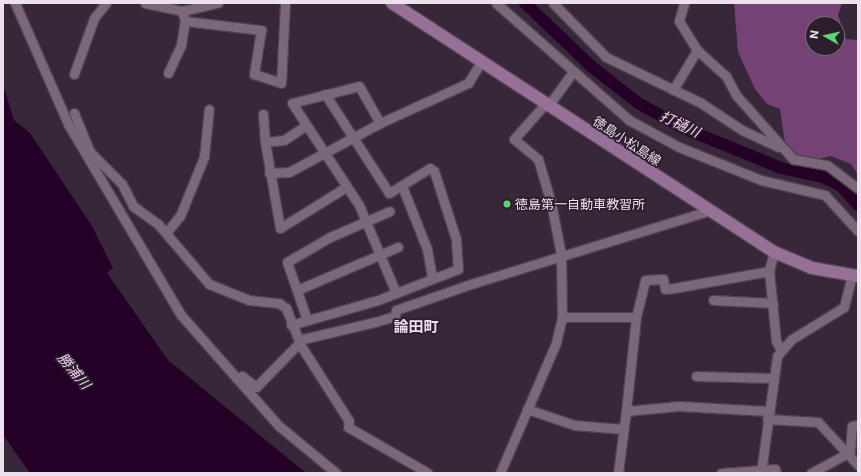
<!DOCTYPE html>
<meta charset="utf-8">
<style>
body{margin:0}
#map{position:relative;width:861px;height:476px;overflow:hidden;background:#382738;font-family:Inter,"Noto Sans JP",sans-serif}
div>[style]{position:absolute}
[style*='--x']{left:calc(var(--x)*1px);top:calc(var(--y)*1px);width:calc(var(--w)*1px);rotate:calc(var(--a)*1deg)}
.green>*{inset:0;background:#744274}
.water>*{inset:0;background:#250027}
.river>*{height:12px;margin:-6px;padding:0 6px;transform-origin:6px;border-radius:6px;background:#250027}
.roads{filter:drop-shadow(1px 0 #504250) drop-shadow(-1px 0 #504250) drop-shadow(0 1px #504250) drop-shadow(0 -1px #504250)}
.minor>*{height:9px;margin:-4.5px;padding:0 4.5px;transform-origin:4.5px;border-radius:4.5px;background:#7a677a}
.major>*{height:12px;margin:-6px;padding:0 6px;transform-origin:6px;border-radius:6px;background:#967096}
.dots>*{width:11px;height:11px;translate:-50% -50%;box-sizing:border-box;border:2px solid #2d1e2d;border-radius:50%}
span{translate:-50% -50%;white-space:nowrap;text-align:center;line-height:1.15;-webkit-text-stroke:3.5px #2d1e2d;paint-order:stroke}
.street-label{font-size:13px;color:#ece1ec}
.poi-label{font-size:13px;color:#ece1ec}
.left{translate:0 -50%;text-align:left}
.water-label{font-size:14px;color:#f7d6f6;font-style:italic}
.quarter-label{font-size:15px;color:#f1dcf1;font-weight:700}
.frame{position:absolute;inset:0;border:4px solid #ece1ec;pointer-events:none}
.north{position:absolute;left:805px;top:16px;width:40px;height:40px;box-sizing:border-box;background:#2d1e2d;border:1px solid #796c79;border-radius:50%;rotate:278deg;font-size:11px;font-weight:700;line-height:16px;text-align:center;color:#ece1ec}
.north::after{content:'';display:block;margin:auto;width:14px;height:18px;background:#5bd56e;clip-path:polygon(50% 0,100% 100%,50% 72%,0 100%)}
</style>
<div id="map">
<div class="green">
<i style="clip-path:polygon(evenodd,734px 3px,842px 3px,838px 15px,846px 39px,858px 40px,858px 175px,851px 164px,831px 156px,809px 161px,786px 150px,780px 109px,767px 104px,755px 89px,738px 52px,734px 3px,813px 24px,837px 24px,837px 48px,813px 48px,813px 24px)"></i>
</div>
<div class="water">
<i style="clip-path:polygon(3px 85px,14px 120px,30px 133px,92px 226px,113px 268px,107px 273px,168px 360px,306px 473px,30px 473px,3px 435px)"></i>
</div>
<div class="river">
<i style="--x:525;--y:3;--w:91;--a:43.7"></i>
<i style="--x:591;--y:66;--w:60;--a:38.2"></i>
<i style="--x:638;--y:103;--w:51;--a:29.1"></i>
<i style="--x:683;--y:128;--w:106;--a:22.2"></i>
<i style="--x:781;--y:168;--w:43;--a:12.1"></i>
<i style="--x:823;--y:177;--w:19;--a:25"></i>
<i style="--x:840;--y:185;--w:27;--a:48"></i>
</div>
<div class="roads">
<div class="minor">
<i style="--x:15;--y:3;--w:132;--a:66.3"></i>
<i style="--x:68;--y:124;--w:222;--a:59.4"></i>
<i style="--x:181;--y:315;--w:148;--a:48.6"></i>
<i style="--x:279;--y:426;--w:74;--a:39.5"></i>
<i style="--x:145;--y:3;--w:38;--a:12"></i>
<i style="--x:182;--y:11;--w:10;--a:73"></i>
<i style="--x:496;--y:3;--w:177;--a:41.3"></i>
<i style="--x:629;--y:120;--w:57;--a:28.4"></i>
<i style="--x:679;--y:147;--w:88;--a:21.9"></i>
<i style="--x:761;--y:180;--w:66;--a:13.2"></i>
<i style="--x:825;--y:195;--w:49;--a:47.5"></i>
<i style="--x:553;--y:3;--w:76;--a:45.5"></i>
<i style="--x:606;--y:57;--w:106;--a:25.8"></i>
<i style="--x:701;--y:103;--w:49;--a:33.4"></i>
<i style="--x:742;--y:130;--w:40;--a:25"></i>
<i style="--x:182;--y:11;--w:37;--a:-13"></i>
<i style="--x:697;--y:50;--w:39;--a:42"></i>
<i style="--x:726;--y:76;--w:21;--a:62"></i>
<i style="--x:736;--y:95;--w:86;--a:48.3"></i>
<i style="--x:793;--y:159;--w:35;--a:10"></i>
<i style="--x:827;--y:165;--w:39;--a:37"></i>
<i style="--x:168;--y:73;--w:31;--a:-65"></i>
<i style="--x:181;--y:45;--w:24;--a:-81"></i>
<i style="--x:185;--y:21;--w:77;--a:6.8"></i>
<i style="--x:261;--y:30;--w:45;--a:99"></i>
<i style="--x:254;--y:74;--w:28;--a:18"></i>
<i style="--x:281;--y:83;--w:80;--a:-87.1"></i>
<i style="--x:74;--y:74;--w:59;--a:-70.3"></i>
<i style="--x:94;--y:18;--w:19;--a:-51"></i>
<i style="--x:673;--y:90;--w:47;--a:-59"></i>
<i style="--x:697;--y:50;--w:34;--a:-122"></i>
<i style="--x:679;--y:21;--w:19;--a:-74"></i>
<i style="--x:545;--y:104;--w:47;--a:131.5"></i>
<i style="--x:514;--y:139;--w:31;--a:40"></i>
<i style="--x:538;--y:159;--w:46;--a:73.5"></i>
<i style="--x:551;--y:203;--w:52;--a:78.9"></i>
<i style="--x:561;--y:254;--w:63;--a:89.1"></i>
<i style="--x:562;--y:317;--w:74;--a:0"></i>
<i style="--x:636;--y:317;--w:38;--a:-76"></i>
<i style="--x:645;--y:280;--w:18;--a:-3"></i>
<i style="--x:663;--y:279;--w:10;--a:79"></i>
<i style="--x:665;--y:289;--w:9;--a:-6"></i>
<i style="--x:674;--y:288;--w:97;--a:-10.1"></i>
<i style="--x:548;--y:106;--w:42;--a:-53.7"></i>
<i style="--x:74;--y:113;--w:42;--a:67.7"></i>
<i style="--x:90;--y:152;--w:45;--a:45"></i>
<i style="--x:122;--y:184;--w:25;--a:63"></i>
<i style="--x:133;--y:206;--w:31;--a:36"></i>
<i style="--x:158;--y:224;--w:79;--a:49.6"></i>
<i style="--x:209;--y:284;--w:43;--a:21.8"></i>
<i style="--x:249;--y:300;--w:30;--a:6"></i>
<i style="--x:279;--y:303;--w:9;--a:36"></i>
<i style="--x:286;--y:308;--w:41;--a:68.5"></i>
<i style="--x:301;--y:346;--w:89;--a:57.4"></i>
<i style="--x:349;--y:421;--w:6;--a:99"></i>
<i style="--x:348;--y:427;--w:92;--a:29.9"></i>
<i style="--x:263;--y:114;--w:28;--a:86"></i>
<i style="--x:265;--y:142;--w:19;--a:-6"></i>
<i style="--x:284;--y:140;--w:27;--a:-34"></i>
<i style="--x:265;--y:142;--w:87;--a:80.1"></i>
<i style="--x:280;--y:228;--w:78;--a:-31.8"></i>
<i style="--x:269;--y:173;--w:20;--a:-3"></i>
<i style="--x:289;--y:172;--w:103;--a:-28.3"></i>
<i style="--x:402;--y:186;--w:68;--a:68.4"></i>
<i style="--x:427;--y:249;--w:28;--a:80"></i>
<i style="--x:166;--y:233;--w:22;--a:-51"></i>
<i style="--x:180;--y:216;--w:64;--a:-67.9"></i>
<i style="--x:204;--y:157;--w:48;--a:-84.1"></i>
<i style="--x:774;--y:252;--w:20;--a:105"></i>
<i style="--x:769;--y:271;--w:70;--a:84.3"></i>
<i style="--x:776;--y:341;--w:10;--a:61"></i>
<i style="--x:297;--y:290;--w:110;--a:-23.1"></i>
<i style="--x:396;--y:293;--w:95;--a:-112.8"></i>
<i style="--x:359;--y:205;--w:122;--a:-123.3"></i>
<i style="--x:292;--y:103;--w:69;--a:-14.2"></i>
<i style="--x:359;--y:86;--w:43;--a:60.4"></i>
<i style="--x:380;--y:123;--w:97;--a:-24.4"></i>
<i style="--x:468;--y:83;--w:25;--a:-58"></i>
<i style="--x:713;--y:300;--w:60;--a:2.9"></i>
<i style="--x:307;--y:320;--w:61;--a:-109"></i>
<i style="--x:287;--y:262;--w:50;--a:-30.2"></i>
<i style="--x:330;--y:237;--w:65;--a:-23.4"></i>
<i style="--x:291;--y:325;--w:91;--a:-16"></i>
<i style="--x:378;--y:300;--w:86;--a:-21.2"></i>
<i style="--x:458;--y:269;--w:30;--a:-94"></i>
<i style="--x:456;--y:239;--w:71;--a:-107.9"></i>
<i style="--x:434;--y:171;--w:5;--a:-143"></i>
<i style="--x:430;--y:168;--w:48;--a:148.6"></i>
<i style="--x:389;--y:193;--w:118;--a:-122.9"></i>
<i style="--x:696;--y:376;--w:76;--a:1.5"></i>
<i style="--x:236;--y:378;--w:6;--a:-18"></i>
<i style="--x:242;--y:376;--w:18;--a:38"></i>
<i style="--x:256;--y:387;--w:67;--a:-45.6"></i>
<i style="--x:303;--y:339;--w:74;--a:-13.3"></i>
<i style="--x:375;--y:322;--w:21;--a:-17"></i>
<i style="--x:395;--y:316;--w:6;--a:-81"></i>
<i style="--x:396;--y:310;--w:83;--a:-19.1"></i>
<i style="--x:474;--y:283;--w:245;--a:-17.1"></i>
<i style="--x:527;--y:409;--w:50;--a:18.8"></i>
<i style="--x:574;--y:425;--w:49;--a:4.7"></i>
<i style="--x:626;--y:411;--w:95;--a:-83.9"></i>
<i style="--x:767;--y:419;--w:51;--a:3.4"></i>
<i style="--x:818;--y:422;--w:59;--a:47.1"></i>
<i style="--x:761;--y:472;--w:117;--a:-82.1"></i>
<i style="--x:777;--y:356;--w:23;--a:-49"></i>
<i style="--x:792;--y:339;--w:61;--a:-31.6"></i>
<i style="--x:844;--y:307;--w:32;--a:-76"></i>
<i style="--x:500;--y:473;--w:142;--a:-66.7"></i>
<i style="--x:556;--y:343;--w:27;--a:-77"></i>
<i style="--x:618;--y:473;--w:63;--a:-82.6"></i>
<i style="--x:626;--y:411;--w:53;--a:-5.4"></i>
<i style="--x:679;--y:406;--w:89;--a:3.2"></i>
<i style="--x:721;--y:473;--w:54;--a:-4.2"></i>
<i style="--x:775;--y:469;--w:4;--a:76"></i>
<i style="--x:811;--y:473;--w:44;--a:-28.3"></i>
<i style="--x:850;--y:452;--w:26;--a:-86"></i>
<i style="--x:852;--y:426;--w:6;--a:-9"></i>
</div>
<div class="major">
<i style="--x:392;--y:3;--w:456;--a:33.1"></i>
<i style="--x:774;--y:252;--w:41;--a:22.8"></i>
<i style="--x:812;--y:268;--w:47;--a:9.9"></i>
</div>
</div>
<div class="dots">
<i style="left:507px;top:204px;background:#5bd56e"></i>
</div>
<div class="street-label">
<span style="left:627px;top:141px;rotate:33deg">徳島小松島線</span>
</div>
<div class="poi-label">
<span class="left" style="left:515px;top:204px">徳島第一自動車教習所</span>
</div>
<div class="water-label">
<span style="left:680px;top:124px;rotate:25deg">打樋川</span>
<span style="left:74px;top:371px;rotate:50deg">勝浦川</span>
</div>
<div class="quarter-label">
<span style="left:416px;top:327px">論田町</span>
</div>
<div class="frame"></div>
<div class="north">N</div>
</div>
